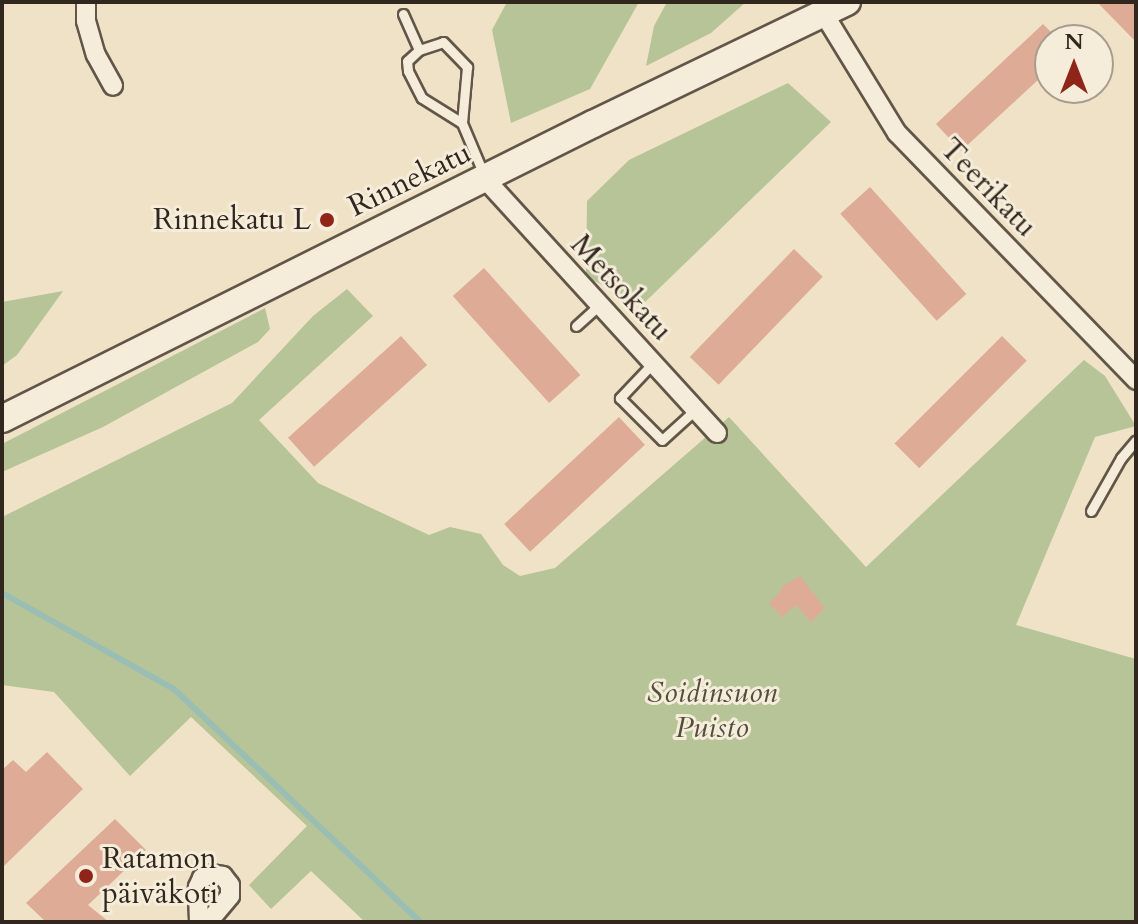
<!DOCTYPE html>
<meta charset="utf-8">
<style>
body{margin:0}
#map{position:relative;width:1138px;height:924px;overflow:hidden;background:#f0e2c6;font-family:Cardo,serif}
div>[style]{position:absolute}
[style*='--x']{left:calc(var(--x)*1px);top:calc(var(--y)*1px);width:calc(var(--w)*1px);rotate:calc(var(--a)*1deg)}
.green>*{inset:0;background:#b6c498}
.stream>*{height:6px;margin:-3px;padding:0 3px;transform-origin:3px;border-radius:3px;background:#9abeb3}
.building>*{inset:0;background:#deac96;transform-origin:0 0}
.roads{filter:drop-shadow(2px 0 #615648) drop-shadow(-2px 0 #615648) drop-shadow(0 2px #615648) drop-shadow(0 -2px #615648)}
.lane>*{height:9px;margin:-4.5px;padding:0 4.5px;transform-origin:4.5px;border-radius:4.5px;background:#f5ecda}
.street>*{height:18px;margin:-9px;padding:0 9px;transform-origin:9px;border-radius:9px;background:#f5ecda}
.secondary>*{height:26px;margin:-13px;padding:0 13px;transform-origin:13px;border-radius:13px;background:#f5ecda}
.dots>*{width:22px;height:22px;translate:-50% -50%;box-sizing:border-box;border:4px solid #f5ecda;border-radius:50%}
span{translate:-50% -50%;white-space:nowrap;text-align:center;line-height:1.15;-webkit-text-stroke:6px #f5ecda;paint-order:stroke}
.street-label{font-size:30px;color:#31271e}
.poi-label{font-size:30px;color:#31271e}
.right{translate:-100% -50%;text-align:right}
.left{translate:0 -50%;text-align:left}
.park-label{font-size:30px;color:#524e3c;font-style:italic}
.frame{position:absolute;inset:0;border:4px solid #31271e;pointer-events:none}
.north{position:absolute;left:1034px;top:24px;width:80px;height:80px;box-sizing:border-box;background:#f5ecda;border:2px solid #a79d8f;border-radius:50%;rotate:0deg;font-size:22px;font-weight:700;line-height:32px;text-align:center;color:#31271e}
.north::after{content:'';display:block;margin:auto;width:28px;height:36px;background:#8f2418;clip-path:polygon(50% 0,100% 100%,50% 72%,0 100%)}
</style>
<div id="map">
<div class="green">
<i style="clip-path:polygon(507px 2px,639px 2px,590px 89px,511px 123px,492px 30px)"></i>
<i style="clip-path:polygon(667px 2px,746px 2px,711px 33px,646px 66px,654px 26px)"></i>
<i style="clip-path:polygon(788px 83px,831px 122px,643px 304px,586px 277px,587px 201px,629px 160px)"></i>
<i style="clip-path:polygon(347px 289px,373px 316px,259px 420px,318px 483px,429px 535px,450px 527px,481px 534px,503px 565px,520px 576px,555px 568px,729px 417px,866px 567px,1084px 360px,1105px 376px,1136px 426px,1095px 437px,1016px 625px,1136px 659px,1136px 922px,365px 922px,311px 871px,271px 909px,249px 885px,307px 826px,191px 717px,130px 776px,54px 692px,2px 685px,2px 517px,232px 403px,313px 316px)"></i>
<i style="clip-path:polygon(63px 291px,17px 355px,2px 366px,2px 302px)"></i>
<i style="clip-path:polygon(265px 308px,270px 329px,258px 342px,103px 427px,2px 472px,2px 444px)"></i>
</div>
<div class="stream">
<i style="--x:2;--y:593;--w:197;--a:29.2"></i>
<i style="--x:174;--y:689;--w:339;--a:43.4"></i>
</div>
<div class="building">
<i style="clip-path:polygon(1097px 2px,1136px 2px,1136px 42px)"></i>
<i style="clip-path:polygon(1043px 24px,1050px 31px,1050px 69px,961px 151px,936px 124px)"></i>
<i style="left:870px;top:187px;width:144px;height:40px;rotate:48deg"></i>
<i style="left:794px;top:249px;width:40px;height:150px;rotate:44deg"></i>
<i style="left:484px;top:268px;width:144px;height:42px;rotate:48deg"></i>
<i style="left:401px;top:336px;width:39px;height:152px;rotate:48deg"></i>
<i style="left:1002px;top:336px;width:35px;height:152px;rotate:45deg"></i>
<i style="left:619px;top:417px;width:38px;height:157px;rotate:47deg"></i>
<i style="clip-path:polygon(800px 576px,825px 608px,811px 622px,796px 605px,782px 617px,769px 603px,781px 591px,780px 588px)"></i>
<i style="clip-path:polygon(47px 752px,83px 789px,2px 868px,2px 770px,13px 760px,26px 772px)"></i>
<i style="clip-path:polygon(115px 819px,146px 850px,88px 905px,109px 922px,46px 922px,26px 903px)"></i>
</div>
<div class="roads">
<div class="lane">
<i style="--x:403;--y:14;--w:39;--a:66"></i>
<i style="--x:419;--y:50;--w:16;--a:137"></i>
<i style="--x:407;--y:61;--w:10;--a:84"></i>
<i style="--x:408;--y:71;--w:30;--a:63"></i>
<i style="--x:422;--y:98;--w:47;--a:32"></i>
<i style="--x:462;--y:123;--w:56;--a:67.1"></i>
<i style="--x:419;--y:50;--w:25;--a:-18"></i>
<i style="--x:443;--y:42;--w:35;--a:46"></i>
<i style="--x:467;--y:67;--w:56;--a:95.1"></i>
<i style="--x:576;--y:326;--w:30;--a:-42"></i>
<i style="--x:652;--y:364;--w:47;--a:133.3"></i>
<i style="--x:620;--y:398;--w:59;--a:45"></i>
<i style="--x:662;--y:440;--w:45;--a:-42.3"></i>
<i style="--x:1091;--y:511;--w:61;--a:-60.5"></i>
<i style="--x:1121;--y:458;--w:23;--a:-50"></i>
</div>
<div class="street">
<i style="--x:86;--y:2;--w:19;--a:90"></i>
<i style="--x:86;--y:21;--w:35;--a:74"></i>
<i style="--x:96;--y:55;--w:35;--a:61"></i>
<i style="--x:824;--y:14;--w:140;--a:58.5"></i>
<i style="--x:897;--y:133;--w:344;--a:45.9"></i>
<i style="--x:485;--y:179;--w:344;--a:47.6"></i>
<i style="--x:199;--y:922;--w:35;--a:-92"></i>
<i style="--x:198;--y:887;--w:10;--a:-66"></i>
<i style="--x:202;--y:878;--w:10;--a:-24"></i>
<i style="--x:211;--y:874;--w:12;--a:9"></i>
<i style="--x:223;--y:876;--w:11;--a:52"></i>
<i style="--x:230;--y:885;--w:11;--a:90"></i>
<i style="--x:230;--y:896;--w:34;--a:130"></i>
</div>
<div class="secondary">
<i style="--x:2;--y:419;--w:661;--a:-26.53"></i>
<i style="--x:593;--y:124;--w:282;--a:-25.7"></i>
</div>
</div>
<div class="dots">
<i style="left:327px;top:220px;background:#8f2418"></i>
<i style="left:86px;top:876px;background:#8f2418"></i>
</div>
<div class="street-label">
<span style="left:410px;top:180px;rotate:-26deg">Rinnekatu</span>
<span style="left:988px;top:188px;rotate:46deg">Teerikatu</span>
<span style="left:621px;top:288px;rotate:47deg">Metsokatu</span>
</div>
<div class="poi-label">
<span class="right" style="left:311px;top:220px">Rinnekatu L</span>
<span class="left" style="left:102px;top:876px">Ratamon<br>päiväkoti</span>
</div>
<div class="park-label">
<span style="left:712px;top:710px">Soidinsuon<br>Puisto</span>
</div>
<div class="frame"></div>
<div class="north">N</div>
</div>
